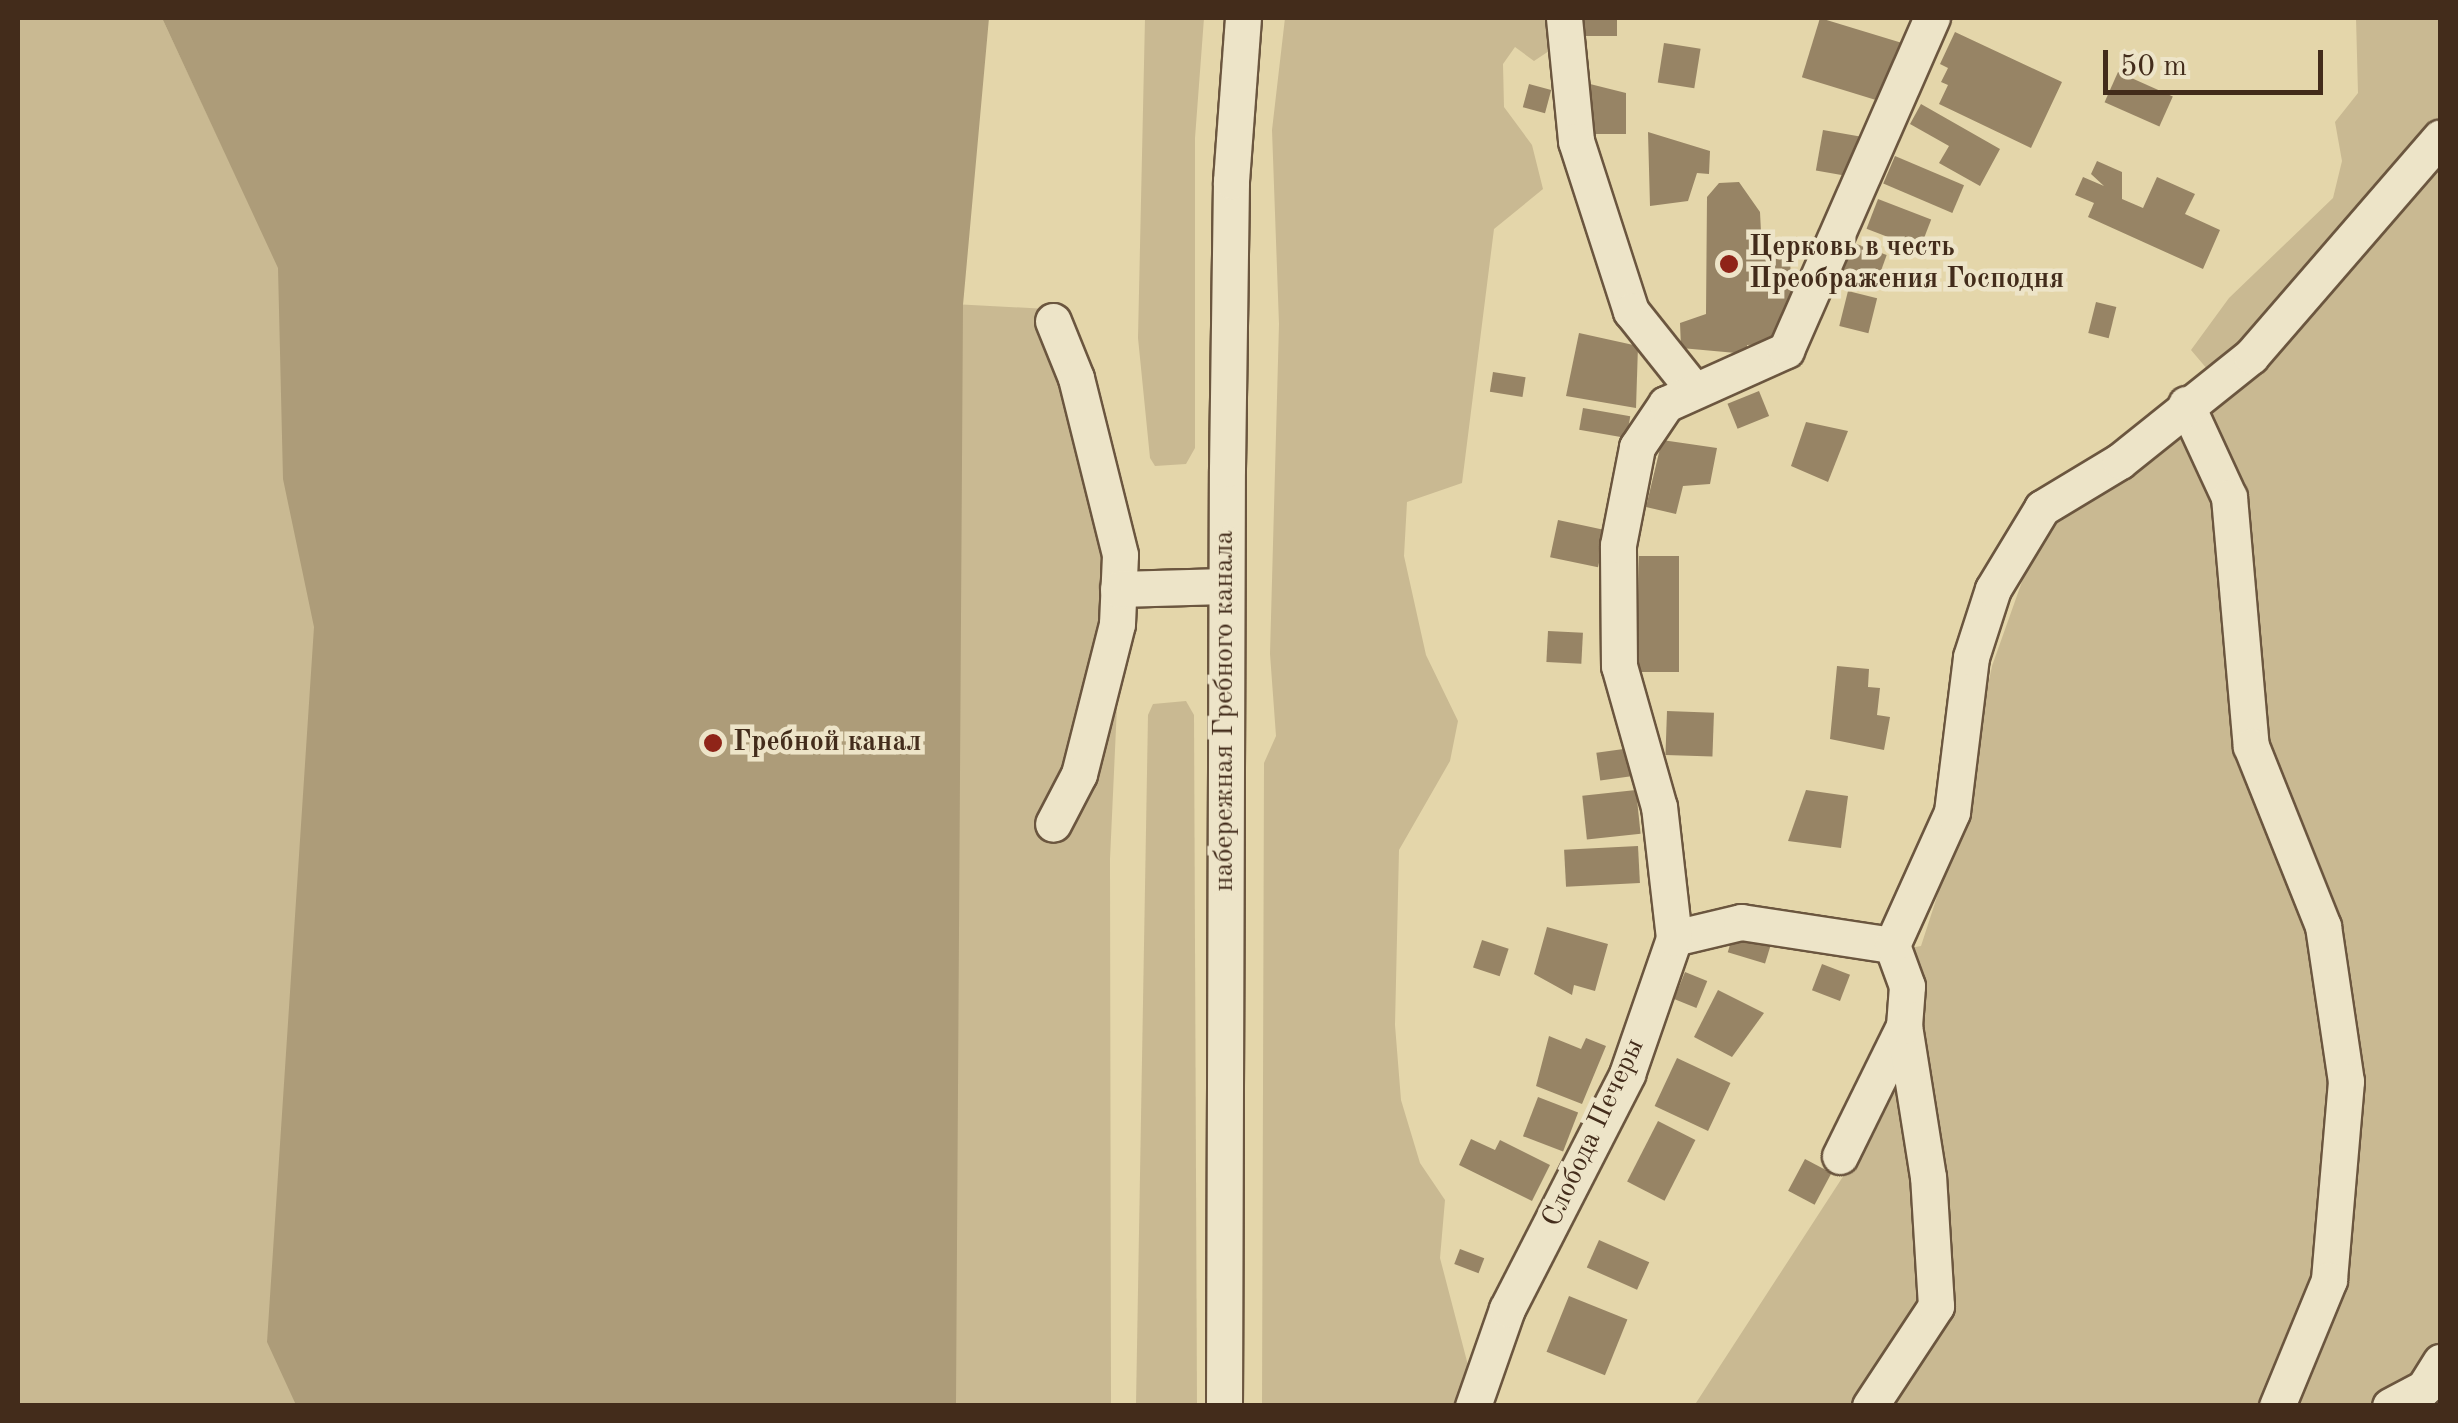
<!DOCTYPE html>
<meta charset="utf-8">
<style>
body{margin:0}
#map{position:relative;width:2458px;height:1423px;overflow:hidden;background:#e4d6aa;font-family:"Old Standard TT",serif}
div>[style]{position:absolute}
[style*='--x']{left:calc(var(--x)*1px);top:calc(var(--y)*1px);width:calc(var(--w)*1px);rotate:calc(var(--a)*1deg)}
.green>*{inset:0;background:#c9b992}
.water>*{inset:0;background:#ad9c79}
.building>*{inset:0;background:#978465;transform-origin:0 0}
.roads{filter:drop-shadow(2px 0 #6b563f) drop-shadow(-2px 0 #6b563f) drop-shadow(0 2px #6b563f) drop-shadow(0 -2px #6b563f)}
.minor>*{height:35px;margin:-17.5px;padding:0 17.5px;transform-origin:17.5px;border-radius:17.5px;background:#ede4c8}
.dots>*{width:28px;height:28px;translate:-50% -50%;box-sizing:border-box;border:5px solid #ede4c8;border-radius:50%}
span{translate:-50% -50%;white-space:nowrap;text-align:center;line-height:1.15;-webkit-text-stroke:9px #ede4c8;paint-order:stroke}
.poi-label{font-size:28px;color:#432c1b;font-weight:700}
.left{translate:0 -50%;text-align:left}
.street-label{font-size:28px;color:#432c1b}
.frame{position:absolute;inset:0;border:20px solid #432c1b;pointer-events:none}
.scale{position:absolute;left:2103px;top:50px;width:220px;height:45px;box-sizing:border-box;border:5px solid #432c1b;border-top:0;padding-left:12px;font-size:30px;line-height:35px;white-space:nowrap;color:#432c1b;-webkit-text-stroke:8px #ede4c8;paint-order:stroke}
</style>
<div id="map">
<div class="green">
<i style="clip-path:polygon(18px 18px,162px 18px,279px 268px,1067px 310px,1125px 532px,1110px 859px,1111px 1405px,18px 1405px)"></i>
<i style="clip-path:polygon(1145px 18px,1204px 18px,1195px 138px,1195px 448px,1186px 464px,1155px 466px,1150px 458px,1138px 338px)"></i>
<i style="clip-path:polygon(1285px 18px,1552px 18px,1552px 49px,1534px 61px,1515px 47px,1503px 64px,1504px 107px,1532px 145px,1543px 189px,1494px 229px,1462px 483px,1407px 502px,1404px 556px,1426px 655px,1458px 721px,1450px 761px,1399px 850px,1395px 1025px,1401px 1100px,1420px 1163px,1445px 1200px,1440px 1258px,1469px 1369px,1463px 1405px,1262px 1406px,1264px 763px,1276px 736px,1270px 654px,1279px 324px,1272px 130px)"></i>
<i style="clip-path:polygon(2356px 18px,2440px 18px,2440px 1405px,1694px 1406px,1857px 1155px,1910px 948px,1921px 946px,1957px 835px,1992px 666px,2036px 542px,2062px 513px,2156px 459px,2175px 432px,2230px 396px,2191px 350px,2229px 298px,2333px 198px,2342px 161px,2335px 122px,2358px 93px)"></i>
<i style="clip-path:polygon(1186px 701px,1194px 715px,1197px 1405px,1136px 1405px,1148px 715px,1153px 704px)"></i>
</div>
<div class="water">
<i style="clip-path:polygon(162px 18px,989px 18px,963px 305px,956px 1405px,296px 1405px,267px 1342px,314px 627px,283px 479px,278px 268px)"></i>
</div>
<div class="building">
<i style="left:1578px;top:18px;width:39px;height:18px"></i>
<i style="left:1820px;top:18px;width:91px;height:62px;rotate:17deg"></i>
<i style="clip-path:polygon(1955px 32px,2062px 82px,2031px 148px,1939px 104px,1948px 85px,1941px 82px,1948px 68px,1940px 64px)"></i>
<i style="left:1664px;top:43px;width:37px;height:40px;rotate:9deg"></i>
<i style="left:2118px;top:72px;width:60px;height:33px;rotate:24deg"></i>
<i style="clip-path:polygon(1586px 83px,1626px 93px,1626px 134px,1586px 134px)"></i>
<i style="left:1529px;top:84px;width:23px;height:24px;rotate:15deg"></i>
<i style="clip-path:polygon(1921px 104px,2000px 149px,1980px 186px,1939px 163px,1949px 146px,1910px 124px)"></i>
<i style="left:1823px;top:130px;width:39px;height:41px;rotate:10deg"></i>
<i style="clip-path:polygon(1648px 132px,1710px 151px,1709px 174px,1697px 173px,1688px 201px,1650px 206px)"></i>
<i style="left:1895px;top:156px;width:75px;height:30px;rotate:23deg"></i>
<i style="clip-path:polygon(2097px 161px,2122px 172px,2122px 199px,2143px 208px,2157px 177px,2195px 194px,2185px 214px,2220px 230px,2203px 269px,2088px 217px,2094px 203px,2075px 195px,2083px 177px,2104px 186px,2091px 174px)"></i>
<i style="clip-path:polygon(1739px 182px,1760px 212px,1762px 252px,1790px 251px,1792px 329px,1783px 343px,1747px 345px,1747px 354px,1681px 348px,1680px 323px,1706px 314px,1707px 197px,1719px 183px)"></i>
<i style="left:1878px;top:199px;width:57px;height:32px;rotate:21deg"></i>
<i style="left:1851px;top:242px;width:38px;height:30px;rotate:20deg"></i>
<i style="left:1848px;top:291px;width:30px;height:36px;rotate:14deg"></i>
<i style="left:2096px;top:302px;width:21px;height:32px;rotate:14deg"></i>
<i style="clip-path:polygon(1579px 333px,1638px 346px,1636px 408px,1566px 396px)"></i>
<i style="left:1493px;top:372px;width:33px;height:20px;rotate:9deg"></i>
<i style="left:1759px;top:391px;width:27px;height:34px;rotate:68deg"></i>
<i style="left:1583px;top:408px;width:48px;height:22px;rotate:10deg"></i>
<i style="clip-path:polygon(1806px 422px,1848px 431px,1828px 482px,1791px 466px)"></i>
<i style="clip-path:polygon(1662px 440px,1717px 448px,1710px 484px,1683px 486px,1676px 514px,1646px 507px)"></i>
<i style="left:1558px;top:520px;width:49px;height:38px;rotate:12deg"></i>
<i style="left:1639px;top:556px;width:40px;height:116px"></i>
<i style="left:1548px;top:631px;width:35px;height:31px;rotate:3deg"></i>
<i style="clip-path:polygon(1837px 666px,1869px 669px,1868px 687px,1880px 688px,1877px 715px,1890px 717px,1884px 750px,1830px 739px)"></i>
<i style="left:1667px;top:711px;width:47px;height:44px;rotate:2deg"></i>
<i style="left:1631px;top:748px;width:28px;height:35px;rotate:82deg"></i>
<i style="left:1636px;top:790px;width:44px;height:54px;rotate:84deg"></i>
<i style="clip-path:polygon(1806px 790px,1848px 796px,1841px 848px,1788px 841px)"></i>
<i style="left:1638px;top:846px;width:37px;height:74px;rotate:87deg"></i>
<i style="clip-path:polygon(1547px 927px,1608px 944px,1595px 991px,1574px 985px,1572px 995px,1534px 974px)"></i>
<i style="left:1733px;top:935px;width:39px;height:18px;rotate:17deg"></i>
<i style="left:1482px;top:940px;width:28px;height:29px;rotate:18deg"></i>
<i style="left:1822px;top:964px;width:30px;height:28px;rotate:21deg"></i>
<i style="left:1685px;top:972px;width:24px;height:29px;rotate:22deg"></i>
<i style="clip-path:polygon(1718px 990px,1764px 1013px,1732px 1057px,1694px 1037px)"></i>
<i style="clip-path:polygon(1549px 1036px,1581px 1049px,1586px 1038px,1606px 1046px,1582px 1104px,1536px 1086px)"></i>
<i style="left:1677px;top:1058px;width:59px;height:53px;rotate:25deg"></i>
<i style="left:1538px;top:1097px;width:43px;height:42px;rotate:21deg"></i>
<i style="left:1658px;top:1121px;width:42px;height:68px;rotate:27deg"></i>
<i style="clip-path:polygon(1471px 1139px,1495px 1150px,1500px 1140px,1550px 1165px,1532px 1201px,1459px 1165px)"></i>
<i style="left:1805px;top:1159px;width:30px;height:36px;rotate:28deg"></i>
<i style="left:1599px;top:1240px;width:55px;height:30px;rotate:24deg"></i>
<i style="left:1460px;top:1249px;width:26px;height:16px;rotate:21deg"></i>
<i style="left:1569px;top:1296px;width:63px;height:60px;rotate:22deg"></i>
</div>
<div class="roads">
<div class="minor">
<i style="--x:1564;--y:18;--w:124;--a:84.4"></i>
<i style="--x:1576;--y:141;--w:179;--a:72.1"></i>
<i style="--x:1631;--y:311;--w:100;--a:51.5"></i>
<i style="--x:1053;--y:321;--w:61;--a:68"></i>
<i style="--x:1076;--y:378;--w:182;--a:76"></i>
<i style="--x:1120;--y:555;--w:69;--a:92.5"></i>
<i style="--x:1117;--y:624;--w:155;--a:104.2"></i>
<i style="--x:1079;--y:774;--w:56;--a:117.5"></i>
<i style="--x:2186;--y:404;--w:102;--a:65.2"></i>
<i style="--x:2229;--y:497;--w:250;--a:85"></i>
<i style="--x:2251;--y:746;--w:194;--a:68.2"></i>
<i style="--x:2323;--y:926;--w:157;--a:81.6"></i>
<i style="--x:2346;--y:1081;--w:200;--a:94.9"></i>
<i style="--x:2329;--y:1280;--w:136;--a:112.4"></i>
<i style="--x:1118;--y:589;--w:107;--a:-1.6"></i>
<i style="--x:1674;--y:938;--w:69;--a:-13.4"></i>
<i style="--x:1741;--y:922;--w:153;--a:8.7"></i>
<i style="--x:1840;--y:1156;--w:145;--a:-63.8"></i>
<i style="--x:1224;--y:1406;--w:937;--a:-89.82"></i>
<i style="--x:1227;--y:469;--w:288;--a:-89.2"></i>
<i style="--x:1231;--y:181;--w:163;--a:-85.8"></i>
<i style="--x:1473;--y:1406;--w:103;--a:-70.7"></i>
<i style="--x:1507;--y:1309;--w:264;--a:-62.9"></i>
<i style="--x:1627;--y:1074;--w:144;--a:-70.9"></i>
<i style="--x:1674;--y:938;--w:132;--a:-96.5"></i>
<i style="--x:1659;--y:807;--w:147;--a:-105.8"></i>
<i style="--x:1619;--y:666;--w:121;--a:-90.5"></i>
<i style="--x:1618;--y:545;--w:100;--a:-79"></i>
<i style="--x:1637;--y:447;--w:52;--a:-56"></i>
<i style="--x:1666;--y:404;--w:132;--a:-24.2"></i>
<i style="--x:1786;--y:350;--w:363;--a:-66.3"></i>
<i style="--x:1870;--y:1406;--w:120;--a:-56.6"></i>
<i style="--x:1936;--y:1306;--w:129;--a:-93.5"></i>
<i style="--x:1928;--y:1177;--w:153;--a:-99"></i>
<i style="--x:1904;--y:1026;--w:40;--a:-85.7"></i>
<i style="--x:1907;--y:986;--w:44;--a:-110.1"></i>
<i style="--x:1892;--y:945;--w:146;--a:-65.7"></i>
<i style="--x:1952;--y:812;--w:156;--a:-83"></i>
<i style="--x:1971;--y:657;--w:71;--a:-72.1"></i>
<i style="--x:1993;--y:589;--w:95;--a:-58.8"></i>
<i style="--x:2042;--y:508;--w:91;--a:-31.1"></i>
<i style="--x:2120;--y:461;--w:168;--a:-38.7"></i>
<i style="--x:2251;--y:356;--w:289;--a:-49.1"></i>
<i style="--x:2390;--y:1406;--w:38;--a:-28"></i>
<i style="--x:2424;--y:1388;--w:31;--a:-58"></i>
</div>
</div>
<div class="dots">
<i style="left:1729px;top:264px;background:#8f2418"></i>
<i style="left:713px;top:743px;background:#8f2418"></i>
</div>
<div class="poi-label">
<span class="left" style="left:1749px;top:264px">Церковь в честь<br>Преображения Господня</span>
<span class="left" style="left:733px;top:743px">Гребной канал</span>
</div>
<div class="street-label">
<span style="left:1225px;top:711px;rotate:-90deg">набережная Гребного канала</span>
<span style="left:1594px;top:1133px;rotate:-65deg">Слобода Печеры</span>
</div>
<div class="frame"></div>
<div class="scale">50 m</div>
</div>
